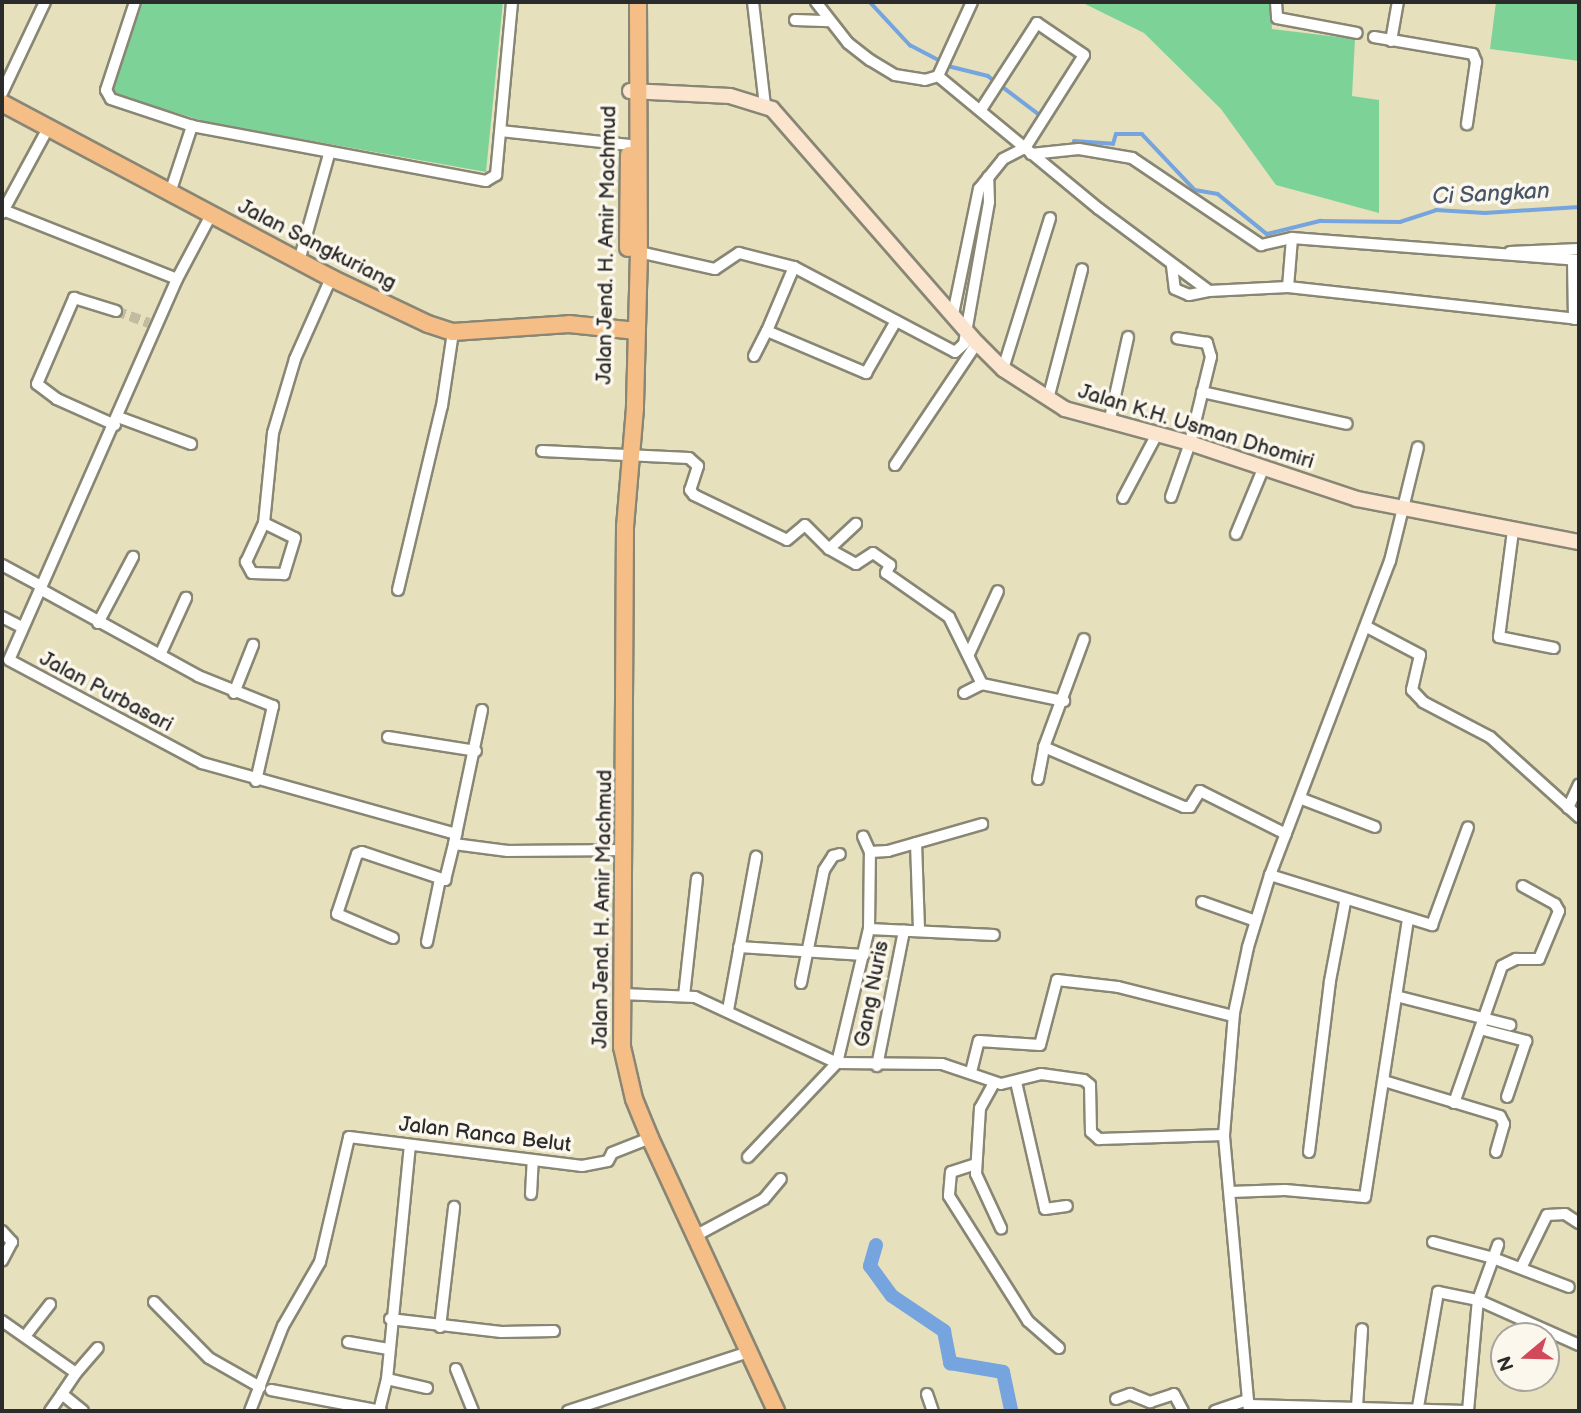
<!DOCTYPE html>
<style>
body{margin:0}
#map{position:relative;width:1581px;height:1413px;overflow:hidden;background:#e6e0bd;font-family:"Balsamiq Sans",sans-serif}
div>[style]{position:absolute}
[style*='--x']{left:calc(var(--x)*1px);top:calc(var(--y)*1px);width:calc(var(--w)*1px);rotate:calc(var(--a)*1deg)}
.green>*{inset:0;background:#7dd397}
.stream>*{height:3.5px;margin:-1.75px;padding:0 1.75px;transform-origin:1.75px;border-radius:1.75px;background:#75a4de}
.canal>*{height:14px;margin:-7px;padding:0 7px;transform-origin:7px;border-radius:7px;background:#75a4de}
.minor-tunnel>*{height:10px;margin-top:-5px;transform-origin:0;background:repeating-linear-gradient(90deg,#c1bca0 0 10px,transparent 0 15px)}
.roads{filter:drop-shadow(2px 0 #888674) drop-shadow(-2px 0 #888674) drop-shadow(0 2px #888674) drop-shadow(0 -2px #888674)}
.minor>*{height:10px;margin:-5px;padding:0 5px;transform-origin:5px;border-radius:5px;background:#fff}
.secondary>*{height:14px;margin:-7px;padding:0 7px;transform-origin:7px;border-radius:7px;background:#fbe5cf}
.primary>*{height:16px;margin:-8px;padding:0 8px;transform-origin:8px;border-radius:8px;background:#f6be87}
.trunk>*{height:16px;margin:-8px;padding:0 8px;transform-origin:8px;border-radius:8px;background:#f6be87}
span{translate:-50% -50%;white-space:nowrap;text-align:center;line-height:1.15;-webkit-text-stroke:7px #fbf7ec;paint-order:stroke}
.street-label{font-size:21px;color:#2b2b2b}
.water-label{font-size:23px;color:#45556a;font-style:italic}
.frame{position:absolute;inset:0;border:4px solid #2b2b2b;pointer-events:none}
.north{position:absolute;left:1490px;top:1322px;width:70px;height:70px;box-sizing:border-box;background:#fbf7ec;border:2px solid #a8a59f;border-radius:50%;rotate:251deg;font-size:19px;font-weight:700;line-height:28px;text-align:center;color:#2b2b2b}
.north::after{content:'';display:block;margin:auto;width:24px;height:32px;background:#d1495b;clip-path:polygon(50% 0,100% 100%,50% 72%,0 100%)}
</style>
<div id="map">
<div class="green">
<i style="clip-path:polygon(143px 2px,503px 2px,486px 172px,207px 122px,111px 93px)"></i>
<i style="clip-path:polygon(1081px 2px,1271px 2px,1272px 29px,1355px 39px,1352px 96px,1379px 100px,1379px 213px,1276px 185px,1221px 109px,1144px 33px)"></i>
<i style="clip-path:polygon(1496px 2px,1579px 2px,1579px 61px,1490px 49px)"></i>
</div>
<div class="stream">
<i style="--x:870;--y:2;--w:59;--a:47.1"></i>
<i style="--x:910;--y:45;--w:47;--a:27.6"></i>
<i style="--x:952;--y:67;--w:37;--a:14"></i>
<i style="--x:988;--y:76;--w:65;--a:36.9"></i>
<i style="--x:1074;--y:141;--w:39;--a:4"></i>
<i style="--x:1113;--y:144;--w:10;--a:-73"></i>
<i style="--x:1116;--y:134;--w:26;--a:0"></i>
<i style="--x:1142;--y:134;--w:77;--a:46.6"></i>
<i style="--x:1195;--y:190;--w:23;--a:10"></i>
<i style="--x:1218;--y:194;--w:63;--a:39.2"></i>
<i style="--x:1267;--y:234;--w:55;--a:-13.8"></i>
<i style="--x:1320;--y:221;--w:80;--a:0.7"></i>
<i style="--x:1400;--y:222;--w:38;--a:-18"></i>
<i style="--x:1436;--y:210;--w:49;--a:3.5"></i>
<i style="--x:1485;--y:213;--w:94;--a:-3.7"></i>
</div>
<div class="canal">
<i style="--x:876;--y:1245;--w:22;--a:106"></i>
<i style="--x:870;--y:1266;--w:37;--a:54"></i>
<i style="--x:892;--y:1296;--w:63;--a:33.9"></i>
<i style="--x:944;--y:1331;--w:33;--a:79"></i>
<i style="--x:950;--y:1363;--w:54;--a:9.6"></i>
<i style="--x:1003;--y:1372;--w:40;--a:78"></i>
</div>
<div class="minor-tunnel">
<i style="--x:116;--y:311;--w:35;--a:20"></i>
</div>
<div class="roads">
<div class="minor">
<i style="--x:135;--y:2;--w:93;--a:108.2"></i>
<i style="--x:106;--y:90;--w:10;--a:61"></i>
<i style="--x:111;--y:99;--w:85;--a:18.4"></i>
<i style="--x:192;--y:126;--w:299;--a:10.6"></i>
<i style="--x:486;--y:181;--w:12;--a:-31"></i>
<i style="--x:496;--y:175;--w:174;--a:-84.7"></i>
<i style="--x:753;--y:2;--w:104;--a:83.4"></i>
<i style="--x:816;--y:2;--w:52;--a:52"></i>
<i style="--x:848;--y:43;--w:28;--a:38"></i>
<i style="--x:870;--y:60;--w:29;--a:31"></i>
<i style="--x:895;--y:75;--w:30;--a:9"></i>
<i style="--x:925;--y:80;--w:14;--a:-17"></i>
<i style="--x:938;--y:76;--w:81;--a:-65.3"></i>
<i style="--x:1276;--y:2;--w:16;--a:86"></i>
<i style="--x:1277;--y:18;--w:81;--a:10.6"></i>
<i style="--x:795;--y:20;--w:35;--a:2"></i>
<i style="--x:1374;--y:37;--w:100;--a:9.7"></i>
<i style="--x:1473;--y:54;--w:9;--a:69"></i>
<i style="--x:1476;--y:62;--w:63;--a:98.3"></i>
<i style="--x:1391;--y:41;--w:40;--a:-80"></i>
<i style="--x:938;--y:76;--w:209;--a:39.6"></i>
<i style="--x:1099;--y:209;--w:137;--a:36.7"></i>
<i style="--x:1209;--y:291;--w:79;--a:-2.9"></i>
<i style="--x:1288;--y:287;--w:293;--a:6.3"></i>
<i style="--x:2;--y:93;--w:101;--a:-64.7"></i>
<i style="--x:501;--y:131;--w:129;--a:6.2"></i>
<i style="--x:1031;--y:154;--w:48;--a:-5.9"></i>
<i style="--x:1079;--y:149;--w:54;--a:9.6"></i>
<i style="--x:1132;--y:158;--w:156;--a:34"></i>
<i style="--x:1261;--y:245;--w:32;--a:-13"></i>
<i style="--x:1292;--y:238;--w:288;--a:4.4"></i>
<i style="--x:170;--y:193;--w:71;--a:-71.8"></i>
<i style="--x:3;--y:210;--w:187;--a:21.6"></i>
<i style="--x:2;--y:213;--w:94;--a:-61.5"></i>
<i style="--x:211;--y:215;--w:72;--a:118"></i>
<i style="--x:177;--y:279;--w:416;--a:113.8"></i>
<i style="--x:9;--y:660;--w:219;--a:28.1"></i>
<i style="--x:202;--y:763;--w:264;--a:15.6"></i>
<i style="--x:639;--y:252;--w:78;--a:12.6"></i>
<i style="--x:715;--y:269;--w:29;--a:-34"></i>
<i style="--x:739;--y:253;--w:57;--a:14.3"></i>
<i style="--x:794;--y:267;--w:182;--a:27.8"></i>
<i style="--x:955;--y:352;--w:12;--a:-42"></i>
<i style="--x:964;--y:344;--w:144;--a:-80"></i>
<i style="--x:989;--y:202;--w:25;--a:-92"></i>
<i style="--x:1510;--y:252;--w:69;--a:-2.5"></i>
<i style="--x:299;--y:261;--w:111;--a:-74.3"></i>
<i style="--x:1573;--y:261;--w:58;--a:89"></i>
<i style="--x:1172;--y:266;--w:23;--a:83"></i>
<i style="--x:1175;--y:289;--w:15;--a:23"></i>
<i style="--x:1189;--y:295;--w:20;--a:-11"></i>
<i style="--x:794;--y:267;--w:69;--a:112.9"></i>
<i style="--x:767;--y:331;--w:108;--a:23"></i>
<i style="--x:866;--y:373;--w:60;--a:-60"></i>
<i style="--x:1288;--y:287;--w:49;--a:-85.3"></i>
<i style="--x:953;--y:314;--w:128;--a:-78.3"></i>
<i style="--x:979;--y:189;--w:38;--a:-51"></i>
<i style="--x:1003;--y:159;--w:25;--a:-27"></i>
<i style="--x:1025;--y:148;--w:110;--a:-57.6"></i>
<i style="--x:1084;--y:55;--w:57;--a:-145.8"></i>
<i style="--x:1037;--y:23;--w:101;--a:122.9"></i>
<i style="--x:754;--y:356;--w:28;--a:-63"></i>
<i style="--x:1003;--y:369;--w:158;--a:-72.7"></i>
<i style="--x:1202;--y:392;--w:148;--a:12.4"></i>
<i style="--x:1048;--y:399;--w:134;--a:-75.3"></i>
<i style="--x:118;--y:417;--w:78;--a:20.3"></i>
<i style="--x:1109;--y:423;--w:88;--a:-77.5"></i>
<i style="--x:115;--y:425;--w:64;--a:-155.9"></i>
<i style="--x:57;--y:399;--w:25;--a:-143"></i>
<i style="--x:37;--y:384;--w:94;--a:-66.7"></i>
<i style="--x:74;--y:298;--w:44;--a:17.2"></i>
<i style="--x:542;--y:451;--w:147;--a:2.7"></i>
<i style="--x:689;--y:458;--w:12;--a:42"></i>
<i style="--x:698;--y:466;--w:25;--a:108"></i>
<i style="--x:690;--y:490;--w:6;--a:51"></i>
<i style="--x:694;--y:495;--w:103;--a:25.8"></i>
<i style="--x:787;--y:540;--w:23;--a:-40"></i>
<i style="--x:805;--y:525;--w:34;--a:45"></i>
<i style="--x:829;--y:549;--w:31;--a:29"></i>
<i style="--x:856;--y:564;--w:20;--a:-33"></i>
<i style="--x:873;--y:553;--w:21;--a:35"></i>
<i style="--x:890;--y:565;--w:9;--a:117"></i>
<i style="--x:886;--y:573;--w:77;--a:34.9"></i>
<i style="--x:949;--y:617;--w:75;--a:63.8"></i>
<i style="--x:895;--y:465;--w:147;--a:-56.1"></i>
<i style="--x:1171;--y:497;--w:57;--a:-70.6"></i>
<i style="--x:1190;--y:443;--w:89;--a:-76.3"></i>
<i style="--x:1211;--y:357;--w:15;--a:-106"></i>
<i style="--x:1207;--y:343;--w:30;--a:-171"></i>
<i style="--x:1123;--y:498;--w:72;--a:-62"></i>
<i style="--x:264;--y:523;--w:34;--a:26"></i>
<i style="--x:295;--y:538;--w:38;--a:107"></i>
<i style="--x:284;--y:574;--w:32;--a:-178"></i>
<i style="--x:252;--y:573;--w:13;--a:-119"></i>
<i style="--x:246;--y:562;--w:43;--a:-65.2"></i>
<i style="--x:264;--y:523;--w:90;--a:-84.3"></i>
<i style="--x:273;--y:433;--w:77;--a:-73.4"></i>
<i style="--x:295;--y:359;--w:89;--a:-66"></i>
<i style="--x:1513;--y:531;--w:107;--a:97.5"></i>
<i style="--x:1499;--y:637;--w:56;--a:11.3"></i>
<i style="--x:1236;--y:534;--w:70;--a:-67.4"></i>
<i style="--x:829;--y:549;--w:37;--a:-43"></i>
<i style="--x:2;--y:565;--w:44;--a:28.3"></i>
<i style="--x:40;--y:589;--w:180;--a:28.8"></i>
<i style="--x:198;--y:676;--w:81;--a:21.8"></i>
<i style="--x:273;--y:706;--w:77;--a:102.8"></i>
<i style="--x:398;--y:590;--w:189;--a:-76.6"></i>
<i style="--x:442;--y:406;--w:75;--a:-81.5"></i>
<i style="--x:2;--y:617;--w:22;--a:27"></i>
<i style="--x:98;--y:623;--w:75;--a:-62.1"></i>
<i style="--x:1367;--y:627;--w:60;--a:27.8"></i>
<i style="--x:1420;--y:655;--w:36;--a:103"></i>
<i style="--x:1412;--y:690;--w:16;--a:47"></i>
<i style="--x:1423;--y:702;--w:76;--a:27.6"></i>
<i style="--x:1490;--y:737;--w:120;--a:42"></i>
<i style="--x:969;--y:654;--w:69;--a:-65.3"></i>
<i style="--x:160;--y:655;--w:63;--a:-65.5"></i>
<i style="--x:234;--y:693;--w:52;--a:-68.4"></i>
<i style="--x:964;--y:693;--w:20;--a:-27"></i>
<i style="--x:982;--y:684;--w:84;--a:11.7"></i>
<i style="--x:482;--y:710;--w:137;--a:101.8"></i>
<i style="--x:454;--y:844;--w:54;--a:7.4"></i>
<i style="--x:508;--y:851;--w:116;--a:-0.5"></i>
<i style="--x:388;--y:737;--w:89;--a:9"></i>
<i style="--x:1044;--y:747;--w:152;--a:23.2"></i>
<i style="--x:1184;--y:807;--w:6;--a:0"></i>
<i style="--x:1190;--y:807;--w:19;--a:-58"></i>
<i style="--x:1200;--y:791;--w:96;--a:26.6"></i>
<i style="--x:1038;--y:779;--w:33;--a:-79"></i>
<i style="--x:1044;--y:747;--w:115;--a:-69.7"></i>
<i style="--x:1302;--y:799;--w:78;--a:21"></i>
<i style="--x:1568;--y:808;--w:26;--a:-65"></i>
<i style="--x:916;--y:843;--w:88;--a:88"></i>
<i style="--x:870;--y:852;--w:18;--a:-3"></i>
<i style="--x:888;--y:851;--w:98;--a:-16"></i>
<i style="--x:1270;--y:875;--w:170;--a:17.2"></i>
<i style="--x:1432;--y:925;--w:104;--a:-69.8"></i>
<i style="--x:1202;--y:902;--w:57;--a:19.4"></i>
<i style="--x:869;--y:929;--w:125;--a:2.7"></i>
<i style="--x:393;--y:938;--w:61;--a:-156.8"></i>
<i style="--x:337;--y:914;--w:63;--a:-71.6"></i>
<i style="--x:357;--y:854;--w:5;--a:-22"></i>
<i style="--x:362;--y:852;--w:88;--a:18.6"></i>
<i style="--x:445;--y:880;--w:37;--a:-76"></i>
<i style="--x:427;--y:942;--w:64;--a:-78.3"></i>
<i style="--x:739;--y:947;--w:125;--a:3.7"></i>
<i style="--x:801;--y:983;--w:115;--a:-78.5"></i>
<i style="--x:824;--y:870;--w:17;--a:-57"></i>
<i style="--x:833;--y:856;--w:7;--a:-16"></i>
<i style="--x:621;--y:994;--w:74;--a:2.3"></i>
<i style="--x:695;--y:997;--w:157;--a:24.9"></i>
<i style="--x:837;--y:1063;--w:105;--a:0.5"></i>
<i style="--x:942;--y:1064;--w:62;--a:18.7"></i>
<i style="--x:1001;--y:1084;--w:41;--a:-14"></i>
<i style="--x:1041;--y:1074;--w:43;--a:7.9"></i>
<i style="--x:1084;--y:1080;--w:8;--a:40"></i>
<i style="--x:1090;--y:1085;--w:47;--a:88.8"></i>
<i style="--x:1091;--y:1132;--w:11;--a:41"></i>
<i style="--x:1099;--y:1139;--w:125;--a:-1.8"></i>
<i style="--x:684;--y:996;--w:118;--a:-83.7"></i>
<i style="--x:1396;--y:996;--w:118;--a:14.3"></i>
<i style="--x:728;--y:1010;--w:156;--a:-79.6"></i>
<i style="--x:1480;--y:1029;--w:48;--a:14.6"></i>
<i style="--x:1526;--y:1041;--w:59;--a:108.7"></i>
<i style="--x:877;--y:1066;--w:138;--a:-78.7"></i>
<i style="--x:971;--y:1072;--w:32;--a:-76"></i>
<i style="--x:979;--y:1041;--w:61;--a:3.8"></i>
<i style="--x:1040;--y:1045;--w:67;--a:-75.3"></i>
<i style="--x:1057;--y:980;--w:61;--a:6.5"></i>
<i style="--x:1118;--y:987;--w:119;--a:14.2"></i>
<i style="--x:1384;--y:1081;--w:121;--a:16.8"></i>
<i style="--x:1500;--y:1116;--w:9;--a:63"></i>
<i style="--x:1504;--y:1124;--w:29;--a:106"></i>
<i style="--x:1016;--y:1082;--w:130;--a:77.1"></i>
<i style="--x:1045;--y:1209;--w:22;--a:-8"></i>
<i style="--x:994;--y:1083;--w:29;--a:119"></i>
<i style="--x:980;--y:1108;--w:66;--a:93.5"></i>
<i style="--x:976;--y:1174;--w:60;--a:65.2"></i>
<i style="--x:1454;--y:1103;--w:145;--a:-70.7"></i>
<i style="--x:1502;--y:966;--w:16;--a:-27"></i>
<i style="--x:1516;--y:959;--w:23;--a:0"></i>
<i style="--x:1539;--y:959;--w:52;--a:-67.4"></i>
<i style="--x:1559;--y:911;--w:8;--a:-120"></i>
<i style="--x:1555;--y:904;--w:37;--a:-151"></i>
<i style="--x:1309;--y:1152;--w:172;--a:-83"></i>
<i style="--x:1330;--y:981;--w:80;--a:-79.2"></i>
<i style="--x:748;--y:1157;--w:129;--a:-46.6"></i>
<i style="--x:837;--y:1063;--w:138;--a:-76.6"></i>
<i style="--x:869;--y:929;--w:77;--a:-89.3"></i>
<i style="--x:870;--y:852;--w:17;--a:-114"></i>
<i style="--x:976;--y:1164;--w:26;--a:162"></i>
<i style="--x:951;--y:1172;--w:24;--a:95"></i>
<i style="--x:949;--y:1196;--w:148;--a:57.7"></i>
<i style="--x:1028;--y:1321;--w:41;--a:41.1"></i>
<i style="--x:1230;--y:1192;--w:55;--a:-2.1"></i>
<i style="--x:1285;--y:1190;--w:80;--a:5"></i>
<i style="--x:1365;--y:1197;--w:281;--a:-81.2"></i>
<i style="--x:531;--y:1194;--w:33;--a:-87"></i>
<i style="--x:2;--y:1231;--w:15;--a:48"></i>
<i style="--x:12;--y:1242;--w:21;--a:118"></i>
<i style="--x:695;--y:1236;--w:78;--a:-28.2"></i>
<i style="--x:764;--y:1199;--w:26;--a:-50"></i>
<i style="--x:1433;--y:1242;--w:62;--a:14.9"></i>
<i style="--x:1493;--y:1258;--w:81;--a:20.9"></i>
<i style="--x:1521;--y:1268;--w:59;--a:-63.9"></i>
<i style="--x:1547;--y:1215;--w:18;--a:-3"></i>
<i style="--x:1565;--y:1214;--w:17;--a:33"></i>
<i style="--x:154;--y:1302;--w:78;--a:45.5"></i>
<i style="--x:209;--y:1358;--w:59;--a:29.6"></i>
<i style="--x:390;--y:1319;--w:112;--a:6.7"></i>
<i style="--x:501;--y:1332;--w:53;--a:-1.1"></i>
<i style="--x:2;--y:1321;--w:90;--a:35.1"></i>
<i style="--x:76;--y:1373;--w:25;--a:124"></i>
<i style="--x:62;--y:1394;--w:27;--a:39"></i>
<i style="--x:440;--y:1327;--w:121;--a:-83.3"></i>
<i style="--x:26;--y:1335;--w:39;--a:-52"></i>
<i style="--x:348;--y:1342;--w:41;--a:9.9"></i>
<i style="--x:456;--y:1369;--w:45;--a:68"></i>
<i style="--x:76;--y:1373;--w:33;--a:-49"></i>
<i style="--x:387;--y:1379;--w:41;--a:12.7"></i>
<i style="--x:271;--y:1390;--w:112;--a:10.8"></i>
<i style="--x:927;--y:1394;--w:18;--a:71"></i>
<i style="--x:1116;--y:1399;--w:15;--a:-20"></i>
<i style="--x:1130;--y:1394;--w:22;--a:22"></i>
<i style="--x:1150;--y:1402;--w:25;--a:-18"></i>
<i style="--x:1174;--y:1394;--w:19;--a:62"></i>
<i style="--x:1249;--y:1405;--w:217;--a:1.6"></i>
<i style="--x:1357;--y:1407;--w:78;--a:-86.3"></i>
<i style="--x:1418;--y:1407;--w:117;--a:-80.1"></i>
<i style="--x:1438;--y:1292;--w:41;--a:11.3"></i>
<i style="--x:1478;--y:1300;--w:111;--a:24"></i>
<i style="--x:50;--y:1411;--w:21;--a:-55"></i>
<i style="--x:250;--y:1411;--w:91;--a:-68.8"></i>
<i style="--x:283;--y:1326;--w:74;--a:-60"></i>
<i style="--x:320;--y:1262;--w:128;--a:-76.9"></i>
<i style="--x:349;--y:1137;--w:235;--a:7.1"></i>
<i style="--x:582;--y:1166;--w:26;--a:-11"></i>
<i style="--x:608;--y:1161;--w:9;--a:-63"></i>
<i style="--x:612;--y:1153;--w:41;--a:-21.5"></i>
<i style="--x:379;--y:1411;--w:33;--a:-76"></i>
<i style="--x:387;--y:1379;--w:234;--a:-84.4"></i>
<i style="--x:568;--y:1411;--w:190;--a:-18.1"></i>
<i style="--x:1215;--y:1411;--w:34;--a:-19"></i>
<i style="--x:1249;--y:1411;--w:277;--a:-95.2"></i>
<i style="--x:1224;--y:1135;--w:122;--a:-85.3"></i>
<i style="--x:1234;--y:1013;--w:67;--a:-78"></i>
<i style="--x:1248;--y:947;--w:75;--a:-73"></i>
<i style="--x:1270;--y:875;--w:336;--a:-69.1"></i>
<i style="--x:1390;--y:561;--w:117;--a:-76.2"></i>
<i style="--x:1468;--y:1411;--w:111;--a:-84.9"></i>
<i style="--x:1478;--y:1300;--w:59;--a:-70"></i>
</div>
<div class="secondary">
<i style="--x:630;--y:91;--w:100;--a:2.9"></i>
<i style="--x:730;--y:96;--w:44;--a:17.2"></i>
<i style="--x:772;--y:109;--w:311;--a:48.8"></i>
<i style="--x:977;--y:343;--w:37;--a:45"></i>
<i style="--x:1003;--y:369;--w:74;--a:32.8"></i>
<i style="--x:1065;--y:409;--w:130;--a:15.2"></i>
<i style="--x:1190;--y:443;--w:176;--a:18.5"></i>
<i style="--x:1357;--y:499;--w:226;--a:11"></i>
</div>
<div class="primary">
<i style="--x:2;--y:103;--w:373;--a:28"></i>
<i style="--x:331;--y:278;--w:107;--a:25.4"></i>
<i style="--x:428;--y:324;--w:26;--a:18"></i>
<i style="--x:453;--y:332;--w:116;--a:-3.9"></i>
<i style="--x:569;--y:324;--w:68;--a:5.9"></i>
</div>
<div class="trunk">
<i style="--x:638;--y:2;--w:250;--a:89.8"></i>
<i style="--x:639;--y:252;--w:156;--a:91.5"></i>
<i style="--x:635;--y:408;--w:118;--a:94.8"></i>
<i style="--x:625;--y:526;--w:521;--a:90.33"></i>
<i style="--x:622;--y:1047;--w:53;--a:77"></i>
<i style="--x:634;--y:1099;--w:42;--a:67.7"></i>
<i style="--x:650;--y:1138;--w:301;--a:65.2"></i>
<i style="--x:628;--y:248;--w:93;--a:-89.4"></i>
</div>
</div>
<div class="street-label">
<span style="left:317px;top:245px;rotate:27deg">Jalan Sangkuriang</span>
<span style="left:607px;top:245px;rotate:-89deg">Jalan Jend. H. Amir Machmud</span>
<span style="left:1196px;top:427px;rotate:17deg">Jalan K.H. Usman Dhomiri</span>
<span style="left:106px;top:692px;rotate:28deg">Jalan Purbasari</span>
<span style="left:603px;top:909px;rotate:-89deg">Jalan Jend. H. Amir Machmud</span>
<span style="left:872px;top:994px;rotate:-79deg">Gang Nuris</span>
<span style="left:485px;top:1135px;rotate:7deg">Jalan Ranca Belut</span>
</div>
<div class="water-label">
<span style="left:1491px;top:194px;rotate:-3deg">Ci Sangkan</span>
</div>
<div class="frame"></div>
<div class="north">N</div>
</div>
